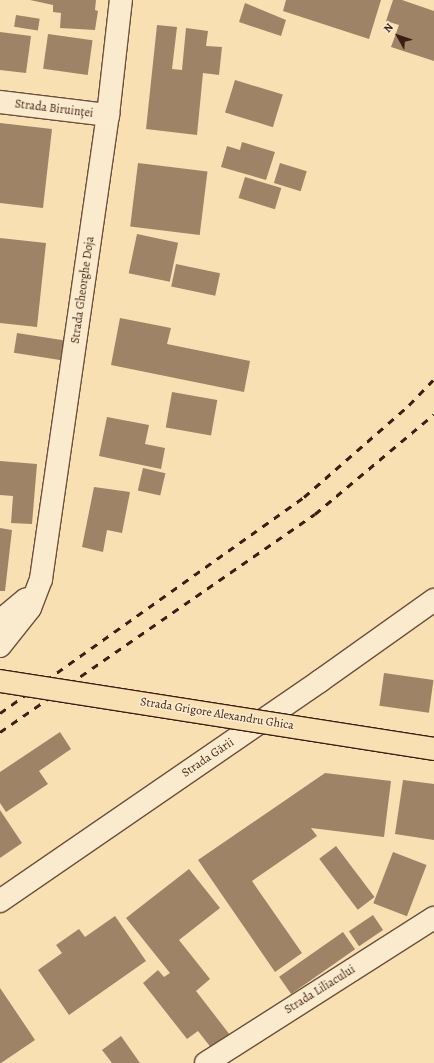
<!DOCTYPE html>
<meta charset="utf-8">
<style>
body{margin:0}
#map{position:relative;width:434px;height:1063px;overflow:hidden;background:#f9e0b3;font-family:Alegreya,serif}
div>[style]{position:absolute}
[style*='--x']{left:calc(var(--x)*1px);top:calc(var(--y)*1px);width:calc(var(--w)*1px);rotate:calc(var(--a)*1deg)}
.building>*{inset:0;background:#9e8367;transform-origin:0 0}
.roads{filter:drop-shadow(1px 0 #6b4f3c) drop-shadow(-1px 0 #6b4f3c) drop-shadow(0 1px #6b4f3c) drop-shadow(0 -1px #6b4f3c)}
.minor>*{height:22px;margin:-11px;padding:0 11px;transform-origin:11px;border-radius:11px;background:#fbebce}
.tertiary>*{height:22px;margin:-11px;padding:0 11px;transform-origin:11px;border-radius:11px;background:#fbebce}
.secondary>*{height:22px;margin:-11px;padding:0 11px;transform-origin:11px;border-radius:11px;background:#fbebce}
.rail>*{height:3px;margin-top:-1.5px;transform-origin:0;background:repeating-linear-gradient(90deg,#3c1f14 0 7px,transparent 0 14px)}
.bridges{filter:drop-shadow(1px 0 #3c1f14) drop-shadow(-1px 0 #3c1f14) drop-shadow(0 1px #3c1f14) drop-shadow(0 -1px #3c1f14)}
.primary-bridge>*{height:22px;margin:-11px;padding:0 11px;transform-origin:11px;border-radius:11px;background:#f9e0b3}
span{translate:-50% -50%;white-space:nowrap;text-align:center;line-height:1.15;-webkit-text-stroke:3px #fbebce;paint-order:stroke}
.street-label{font-size:12px;color:#3c1f14}
.north{position:absolute;left:378px;top:16px;width:40px;height:40px;-webkit-text-stroke:3px #fbebce;paint-order:stroke;rotate:310deg;font-size:11px;font-weight:700;line-height:16px;text-align:center;color:#3c1f14}
.north::after{content:'';display:block;margin:auto;width:14px;height:18px;background:#3c1f14;clip-path:polygon(50% 0,100% 100%,50% 72%,0 100%)}
</style>
<div id="map">
<div class="building">
<i style="clip-path:polygon(30px 0,96px 0,95px 10px,98px 11px,95px 30px,60px 28px,61px 13px,53px 12px,53px 5px)"></i>
<i style="clip-path:polygon(286px 0,381px 0,369px 39px,283px 11px)"></i>
<i style="clip-path:polygon(393px 0,402px 0,434px 11px,434px 61px,391px 47px,399px 25px,386px 21px)"></i>
<i style="clip-path:polygon(245px 3px,286px 20px,281px 36px,239px 22px)"></i>
<i style="left:16px;top:15px;width:24px;height:12px;rotate:9deg"></i>
<i style="clip-path:polygon(157px 25px,177px 27px,172px 69px,182px 70px,186px 28px,208px 31px,206px 46px,222px 47px,219px 75px,203px 73px,197px 135px,146px 129px)"></i>
<i style="clip-path:polygon(0 32px,31px 36px,26px 73px,0 70px)"></i>
<i style="left:48px;top:34px;width:45px;height:35px;rotate:8deg"></i>
<i style="left:235px;top:80px;width:50px;height:34px;rotate:17deg"></i>
<i style="clip-path:polygon(0 123px,52px 129px,43px 208px,0 203px)"></i>
<i style="clip-path:polygon(242px 142px,275px 152px,266px 180px,221px 167px,227px 146px,240px 150px)"></i>
<i style="left:138px;top:163px;width:70px;height:64px;rotate:7deg"></i>
<i style="left:280px;top:163px;width:28px;height:21px;rotate:17deg"></i>
<i style="left:245px;top:177px;width:38px;height:22px;rotate:17deg"></i>
<i style="left:137px;top:234px;width:42px;height:40px;rotate:12deg"></i>
<i style="clip-path:polygon(0 238px,46px 243px,37px 327px,0 323px)"></i>
<i style="left:176px;top:264px;width:45px;height:23px;rotate:12deg"></i>
<i style="clip-path:polygon(120px 318px,171px 328px,167px 344px,250px 361px,244px 392px,111px 365px)"></i>
<i style="left:17px;top:333px;width:50px;height:20px;rotate:9deg"></i>
<i style="left:172px;top:392px;width:46px;height:36px;rotate:10deg"></i>
<i style="clip-path:polygon(107px 417px,149px 425px,145px 444px,165px 448px,161px 469px,99px 456px)"></i>
<i style="clip-path:polygon(0 461px,37px 464px,32px 524px,11px 523px,13px 496px,0 495px)"></i>
<i style="left:143px;top:468px;width:23px;height:23px;rotate:13deg"></i>
<i style="clip-path:polygon(94px 487px,130px 492px,122px 533px,107px 530px,103px 552px,82px 547px)"></i>
<i style="clip-path:polygon(0 528px,12px 530px,5px 591px,0 591px)"></i>
<i style="left:384px;top:673px;width:50px;height:33px;rotate:8deg"></i>
<i style="clip-path:polygon(60px 732px,71px 749px,39px 771px,48px 784px,6px 812px,0 803px,0 772px)"></i>
<i style="clip-path:polygon(325px 773px,391px 781px,384px 837px,311px 828px,317px 836px,252px 881px,302px 953px,275px 972px,198px 860px)"></i>
<i style="clip-path:polygon(403px 780px,434px 784px,434px 840px,395px 834px)"></i>
<i style="clip-path:polygon(0 810px,22px 843px,0 858px)"></i>
<i style="left:336px;top:846px;width:64px;height:21px;rotate:53deg"></i>
<i style="left:393px;top:852px;width:36px;height:55px;rotate:21deg"></i>
<i style="clip-path:polygon(189px 869px,220px 908px,179px 940px,210px 979px,196px 991px,230px 1035px,212px 1049px,198px 1031px,187px 1039px,143px 983px,158px 970px,164px 977px,170px 973px,126px 918px)"></i>
<i style="left:373px;top:915px;width:18px;height:29px;rotate:56deg"></i>
<i style="clip-path:polygon(115px 916px,146px 961px,69px 1015px,38px 970px,62px 953px,56px 945px,79px 929px,85px 937px)"></i>
<i style="left:343px;top:932px;width:21px;height:78px;rotate:55deg"></i>
<i style="clip-path:polygon(0 988px,35px 1040px,1px 1063px,0 1063px)"></i>
<i style="clip-path:polygon(121px 1036px,140px 1063px,112px 1063px,102px 1050px)"></i>
</div>
<div class="roads">
<div class="minor">
<i style="--x:206;--y:1063;--w:270;--a:-32.5"></i>
</div>
<div class="tertiary">
<i style="--x:0;--y:102;--w:109;--a:6.9"></i>
<i style="--x:0;--y:901;--w:388;--a:-34.5"></i>
<i style="--x:320;--y:681;--w:140;--a:-35.4"></i>
</div>
<div class="secondary">
<i style="--x:0;--y:621;--w:34;--a:-40"></i>
<i style="--x:0;--y:646;--w:48;--a:-51.7"></i>
<i style="--x:30;--y:608;--w:31;--a:-69"></i>
<i style="--x:41;--y:579;--w:469;--a:-81.8"></i>
<i style="--x:108;--y:115;--w:116;--a:-83.6"></i>
</div>
</div>
<div class="rail">
<i style="--x:0;--y:713;--w:373;--a:-35.4"></i>
<i style="--x:304;--y:497;--w:140;--a:-41.2"></i>
<i style="--x:409;--y:405;--w:36;--a:-46"></i>
<i style="--x:0;--y:732;--w:383;--a:-34.7"></i>
<i style="--x:315;--y:514;--w:155;--a:-40"></i>
</div>
<div class="bridges">
<div class="primary-bridge">
<i style="--x:0;--y:681;--w:439;--a:8.9"></i>
</div>
</div>
<div class="street-label">
<span style="left:54px;top:109px;rotate:7deg">Strada Biruinței</span>
<span style="left:83px;top:290px;rotate:-82deg">Strada Gheorghe Doja</span>
<span style="left:217px;top:714px;rotate:9deg">Strada Grigore Alexandru Ghica</span>
<span style="left:208px;top:758px;rotate:-34deg">Strada Gării</span>
<span style="left:320px;top:990px;rotate:-32deg">Strada Liliacului</span>
</div>
<div class="north">N</div>
</div>
